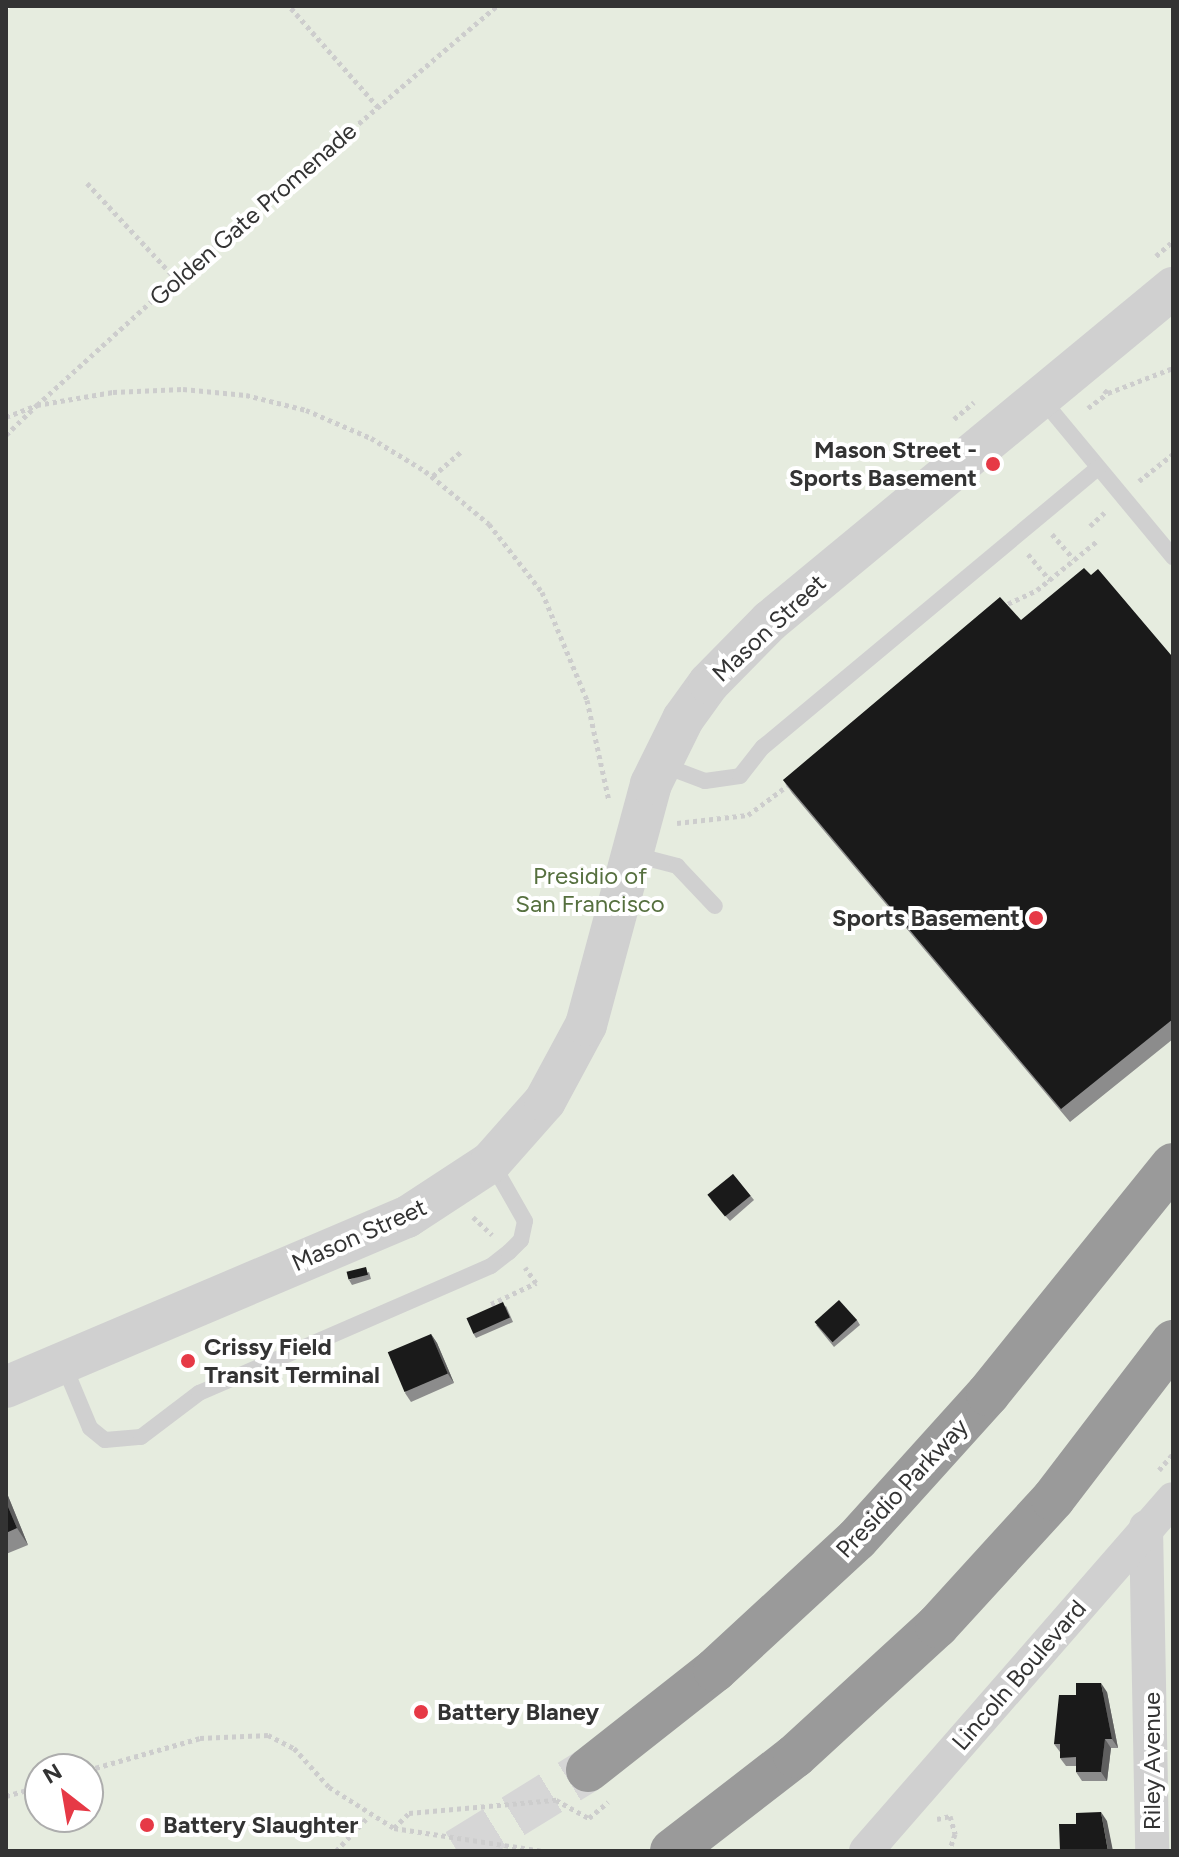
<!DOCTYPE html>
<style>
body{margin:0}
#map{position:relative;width:1179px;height:1857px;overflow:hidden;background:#fff;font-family:Figtree,sans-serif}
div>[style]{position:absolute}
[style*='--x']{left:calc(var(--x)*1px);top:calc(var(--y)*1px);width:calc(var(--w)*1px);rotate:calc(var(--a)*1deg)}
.green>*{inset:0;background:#e6ecdf}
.motorway-tunnel>*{height:44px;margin-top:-22px;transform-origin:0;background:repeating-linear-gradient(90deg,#d6d6d6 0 44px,transparent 0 66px)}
.path>*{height:5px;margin-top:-2.5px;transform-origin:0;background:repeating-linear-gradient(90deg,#cdcdcd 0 4px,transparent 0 8px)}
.service>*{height:16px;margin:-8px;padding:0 8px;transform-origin:8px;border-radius:8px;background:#d0d0d0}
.minor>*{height:34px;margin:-17px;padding:0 17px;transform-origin:17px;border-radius:17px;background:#d0d0d0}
.tertiary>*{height:42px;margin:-21px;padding:0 21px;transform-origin:21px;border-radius:21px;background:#d0d0d0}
.motorway>*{height:44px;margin:-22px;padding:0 22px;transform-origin:22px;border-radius:22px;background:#9a9a9a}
.wall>*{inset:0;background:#8c8c8c}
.shaded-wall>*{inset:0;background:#5f5f5f}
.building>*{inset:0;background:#1a1a1a;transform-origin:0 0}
.dots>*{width:22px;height:22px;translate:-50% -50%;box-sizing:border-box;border:4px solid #fff;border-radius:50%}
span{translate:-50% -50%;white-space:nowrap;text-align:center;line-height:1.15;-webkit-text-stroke:8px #fff;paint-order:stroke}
.street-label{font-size:24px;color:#333}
.poi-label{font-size:24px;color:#333;font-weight:700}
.right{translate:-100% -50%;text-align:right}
.left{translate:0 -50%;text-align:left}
.park-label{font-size:24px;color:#56703f}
.frame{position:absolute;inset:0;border:8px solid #333;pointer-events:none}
.north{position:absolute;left:24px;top:1753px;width:80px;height:80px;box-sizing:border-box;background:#fff;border:2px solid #adadad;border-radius:50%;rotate:329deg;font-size:22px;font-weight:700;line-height:32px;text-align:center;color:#333}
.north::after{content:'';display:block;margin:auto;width:28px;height:36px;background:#e63946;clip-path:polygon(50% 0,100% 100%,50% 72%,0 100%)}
</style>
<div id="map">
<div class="green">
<i style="clip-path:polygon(evenodd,12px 6px,1173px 6px,1173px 1851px,6px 1851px,6px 11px,12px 6px,40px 1769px,88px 1769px,88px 1817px,40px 1817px,40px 1769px)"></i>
</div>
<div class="motorway-tunnel">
<i style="--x:457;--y:1851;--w:154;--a:-31.7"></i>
</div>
<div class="path">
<i style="--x:291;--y:8;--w:132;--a:48.7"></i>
<i style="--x:87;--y:183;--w:131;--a:47.2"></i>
<i style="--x:1156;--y:256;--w:23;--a:-41"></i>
<i style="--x:1104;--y:390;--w:5;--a:37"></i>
<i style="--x:1108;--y:393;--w:70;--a:-21"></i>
<i style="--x:1088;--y:408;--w:25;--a:-37"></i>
<i style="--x:6;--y:417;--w:33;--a:-21"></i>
<i style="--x:37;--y:405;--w:188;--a:-42.2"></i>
<i style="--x:176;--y:279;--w:421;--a:-40.4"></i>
<i style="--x:954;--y:419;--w:26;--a:-40"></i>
<i style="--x:6;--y:435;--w:43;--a:-44.1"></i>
<i style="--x:37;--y:405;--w:77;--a:-9.7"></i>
<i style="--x:113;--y:392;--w:70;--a:-2.5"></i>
<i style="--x:183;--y:389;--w:63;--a:5.4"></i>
<i style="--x:246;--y:395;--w:62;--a:14"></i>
<i style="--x:306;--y:410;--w:71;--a:23.3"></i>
<i style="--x:371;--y:438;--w:63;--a:31.4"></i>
<i style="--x:425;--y:471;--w:83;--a:39.6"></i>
<i style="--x:489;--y:524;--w:86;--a:52.1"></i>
<i style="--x:542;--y:592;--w:117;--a:67.4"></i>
<i style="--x:587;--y:700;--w:103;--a:77.7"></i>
<i style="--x:433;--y:476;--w:38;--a:-41"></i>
<i style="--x:1139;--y:481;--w:43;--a:-38.5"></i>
<i style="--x:1090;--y:526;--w:23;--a:-43"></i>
<i style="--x:1052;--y:534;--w:33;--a:49"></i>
<i style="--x:1028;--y:554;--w:34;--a:50"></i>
<i style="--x:1001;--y:607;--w:40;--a:-25"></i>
<i style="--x:1037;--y:590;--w:77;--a:-39.2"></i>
<i style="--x:677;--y:823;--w:71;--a:-6.4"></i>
<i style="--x:748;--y:815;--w:54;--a:-36.7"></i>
<i style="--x:473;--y:1217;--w:26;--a:43"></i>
<i style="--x:494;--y:1310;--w:7;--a:-117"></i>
<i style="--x:491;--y:1304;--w:50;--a:-25"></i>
<i style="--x:536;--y:1283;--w:19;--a:-125"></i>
<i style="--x:1159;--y:1470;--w:21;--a:-49"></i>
<i style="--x:88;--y:1770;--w:116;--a:-15.9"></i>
<i style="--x:200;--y:1738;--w:68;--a:-2.5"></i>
<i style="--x:268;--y:1735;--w:29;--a:27"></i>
<i style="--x:294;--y:1748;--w:52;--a:48.1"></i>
<i style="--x:329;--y:1787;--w:77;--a:32.2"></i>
<i style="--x:394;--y:1828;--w:150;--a:8.8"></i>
<i style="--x:6;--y:1796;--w:35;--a:-16"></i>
<i style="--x:937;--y:1819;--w:13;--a:-13"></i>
<i style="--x:950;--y:1816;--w:19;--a:74"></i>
<i style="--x:955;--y:1834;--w:18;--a:109"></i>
<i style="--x:394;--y:1828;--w:21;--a:-45"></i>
<i style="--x:409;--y:1813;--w:148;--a:-5.1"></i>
<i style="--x:556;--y:1800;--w:38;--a:29"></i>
<i style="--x:589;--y:1818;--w:25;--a:-40"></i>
<i style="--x:336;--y:1851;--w:48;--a:-46.7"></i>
</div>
<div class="service">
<i style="--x:1041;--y:398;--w:207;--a:50.3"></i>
<i style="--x:660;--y:764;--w:48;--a:20.7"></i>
<i style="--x:705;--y:781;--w:35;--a:-8"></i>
<i style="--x:740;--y:776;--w:37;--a:-52"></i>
<i style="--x:763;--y:747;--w:436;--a:-39.8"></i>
<i style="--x:631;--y:854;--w:48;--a:14.6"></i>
<i style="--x:677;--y:866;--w:55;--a:46.5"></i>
<i style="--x:63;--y:1363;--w:70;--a:67.4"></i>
<i style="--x:90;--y:1428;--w:19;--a:39"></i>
<i style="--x:105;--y:1440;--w:36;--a:-5"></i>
<i style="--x:141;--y:1437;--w:73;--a:-37.2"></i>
<i style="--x:199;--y:1393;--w:318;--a:-23.5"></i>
<i style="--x:491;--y:1266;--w:23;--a:-38"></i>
<i style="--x:509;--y:1252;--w:17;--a:-45"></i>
<i style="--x:521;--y:1240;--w:19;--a:-78"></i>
<i style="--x:525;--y:1221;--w:67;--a:-119.6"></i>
</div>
<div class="minor">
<i style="--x:1146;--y:1527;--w:324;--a:88.9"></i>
<i style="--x:866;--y:1851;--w:467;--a:-48.9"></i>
</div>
<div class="tertiary">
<i style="--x:6;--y:1387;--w:436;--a:-23"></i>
<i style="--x:407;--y:1217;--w:100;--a:-33.2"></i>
<i style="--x:491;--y:1162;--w:81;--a:-48.5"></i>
<i style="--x:545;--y:1101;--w:86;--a:-61.7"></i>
<i style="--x:586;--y:1025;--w:250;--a:-74.9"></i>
<i style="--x:651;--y:784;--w:72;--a:-63.8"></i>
<i style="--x:683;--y:719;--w:44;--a:-54.2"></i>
<i style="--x:709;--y:683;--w:87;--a:-45.5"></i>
<i style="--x:770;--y:621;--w:523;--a:-39.57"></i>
</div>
<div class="motorway">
<i style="--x:588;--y:1770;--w:162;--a:-38.2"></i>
<i style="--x:715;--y:1670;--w:193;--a:-42.7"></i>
<i style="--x:857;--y:1539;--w:195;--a:-47.9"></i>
<i style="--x:988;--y:1394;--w:294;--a:-51.1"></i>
<i style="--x:672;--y:1851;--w:155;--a:-37.7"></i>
<i style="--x:795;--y:1756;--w:193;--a:-42.5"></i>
<i style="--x:937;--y:1626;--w:172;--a:-47.6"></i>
<i style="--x:1053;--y:1499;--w:198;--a:-52.6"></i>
</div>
<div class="wall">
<i style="clip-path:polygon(1021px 620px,1171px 655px,1173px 653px,1173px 1039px,1070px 1122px,792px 793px,783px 780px)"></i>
<i style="clip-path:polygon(733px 1174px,754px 1200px,730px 1221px,711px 1200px)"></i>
<i style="clip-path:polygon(369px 1272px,371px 1279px,352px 1285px,349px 1280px)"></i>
<i style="clip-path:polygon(506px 1306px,513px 1322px,476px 1338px,473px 1333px)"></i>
<i style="clip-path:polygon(857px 1320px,860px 1325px,834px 1347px,816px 1325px)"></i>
<i style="clip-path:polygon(431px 1334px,437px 1343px,454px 1383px,411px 1402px,405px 1393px)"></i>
<i style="clip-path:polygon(6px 1491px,28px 1545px,6px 1554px)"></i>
<i style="clip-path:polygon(1107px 1692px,1118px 1748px,1111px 1748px,1107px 1781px,1082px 1781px,1076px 1772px,1076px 1766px,1066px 1766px,1060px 1758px,1060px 1752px,1054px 1744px,1076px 1695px)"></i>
</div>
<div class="shaded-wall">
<i style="clip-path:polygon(431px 1334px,437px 1343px,454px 1383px,448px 1374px)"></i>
<i style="clip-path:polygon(6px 1491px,28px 1545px,17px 1528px,6px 1502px)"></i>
<i style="clip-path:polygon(1101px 1683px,1107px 1692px,1118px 1748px,1112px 1739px)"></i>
<i style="clip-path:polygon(1105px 1739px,1111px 1748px,1107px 1781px,1101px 1772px)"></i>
<i style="clip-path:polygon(1101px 1812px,1107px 1821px,1113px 1851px,1108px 1851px)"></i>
</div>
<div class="building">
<i style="clip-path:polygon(1084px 568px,1091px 575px,1098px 569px,1171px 655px,1173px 653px,1173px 1019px,1061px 1109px,783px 780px,1000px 597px,1021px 620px)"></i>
<i style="left:733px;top:1174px;width:28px;height:33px;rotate:51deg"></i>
<i style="left:366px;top:1267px;width:8px;height:20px;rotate:76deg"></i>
<i style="left:839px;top:1300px;width:27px;height:33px;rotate:48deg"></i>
<i style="left:503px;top:1302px;width:17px;height:40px;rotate:66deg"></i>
<i style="left:431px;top:1334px;width:43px;height:47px;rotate:67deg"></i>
<i style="clip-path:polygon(6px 1502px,17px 1528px,6px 1533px)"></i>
<i style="clip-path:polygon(1076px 1683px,1101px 1683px,1112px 1739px,1105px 1739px,1101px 1772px,1076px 1772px,1076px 1757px,1060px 1758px,1060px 1744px,1054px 1744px,1059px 1695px,1076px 1695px)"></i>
<i style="clip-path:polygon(1101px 1812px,1108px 1851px,1060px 1851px,1059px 1824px,1076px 1824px,1076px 1813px)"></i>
</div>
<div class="dots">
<i style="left:993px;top:464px;background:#e63946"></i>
<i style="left:1036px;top:918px;background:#e63946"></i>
<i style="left:188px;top:1361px;background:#e63946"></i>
<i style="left:421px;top:1712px;background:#e63946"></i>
<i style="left:147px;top:1825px;background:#e63946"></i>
</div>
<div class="street-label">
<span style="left:253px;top:214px;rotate:-41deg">Golden Gate Promenade</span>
<span style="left:769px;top:628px;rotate:-43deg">Mason Street</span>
<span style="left:359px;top:1235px;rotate:-24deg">Mason Street</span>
<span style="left:902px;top:1488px;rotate:-47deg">Presidio Parkway</span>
<span style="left:1019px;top:1675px;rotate:-49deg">Lincoln Boulevard</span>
<span style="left:1152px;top:1761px;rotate:-90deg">Riley Avenue</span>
</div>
<div class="poi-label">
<span class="right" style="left:977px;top:464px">Mason Street -<br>Sports Basement</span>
<span class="right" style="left:1020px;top:918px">Sports Basement</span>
<span class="left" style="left:204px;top:1361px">Crissy Field<br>Transit Terminal</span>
<span class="left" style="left:437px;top:1712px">Battery Blaney</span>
<span class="left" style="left:163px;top:1825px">Battery Slaughter</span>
</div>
<div class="park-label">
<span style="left:590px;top:890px">Presidio of<br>San Francisco</span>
</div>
<div class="frame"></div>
<div class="north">N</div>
</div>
